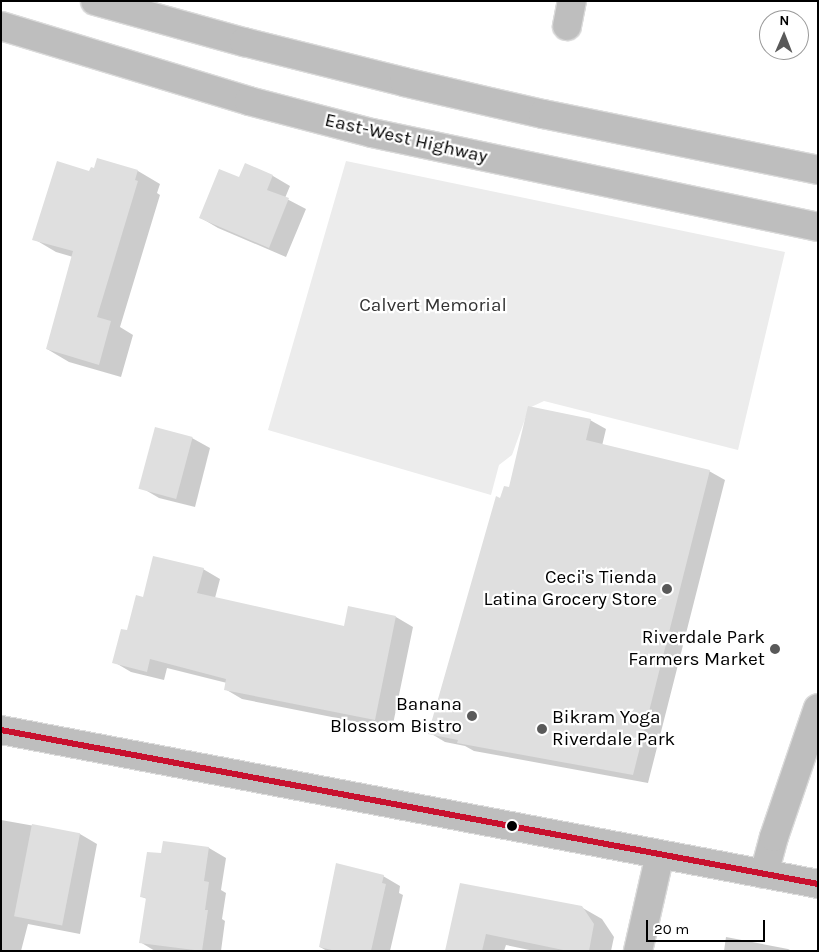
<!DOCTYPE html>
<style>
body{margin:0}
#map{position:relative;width:819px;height:952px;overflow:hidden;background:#fff;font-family:Karla,sans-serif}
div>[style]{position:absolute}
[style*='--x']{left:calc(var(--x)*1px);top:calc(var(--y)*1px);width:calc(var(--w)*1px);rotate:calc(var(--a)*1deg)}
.green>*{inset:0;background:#ececec}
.shadow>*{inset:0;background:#0003}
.building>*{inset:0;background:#dfdfdf;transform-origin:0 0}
.roads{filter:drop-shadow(1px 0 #dbdbdb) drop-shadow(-1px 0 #dbdbdb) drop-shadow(0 1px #dbdbdb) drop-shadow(0 -1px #dbdbdb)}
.minor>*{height:28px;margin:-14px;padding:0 14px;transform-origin:14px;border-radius:14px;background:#bebebe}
.tertiary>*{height:28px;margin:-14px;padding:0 14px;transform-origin:14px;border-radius:14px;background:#bebebe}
.primary>*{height:28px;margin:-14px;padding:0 14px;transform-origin:14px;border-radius:14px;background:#bebebe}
.bus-1>*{height:6px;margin:-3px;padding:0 3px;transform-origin:3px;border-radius:3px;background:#c8102e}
.dots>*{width:14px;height:14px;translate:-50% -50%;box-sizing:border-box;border:2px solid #fff;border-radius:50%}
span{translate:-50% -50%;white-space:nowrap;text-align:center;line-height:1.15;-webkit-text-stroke:4.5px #fff;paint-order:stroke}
.street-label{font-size:19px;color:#000}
.park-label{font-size:19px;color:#333}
.poi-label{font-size:19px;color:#000}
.right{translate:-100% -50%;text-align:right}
.left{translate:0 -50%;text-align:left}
.frame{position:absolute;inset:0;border:2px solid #000;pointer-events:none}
.north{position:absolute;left:759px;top:10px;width:50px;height:50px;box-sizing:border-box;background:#fff;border:1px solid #999;border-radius:50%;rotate:1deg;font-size:14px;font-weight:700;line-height:20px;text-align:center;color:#000}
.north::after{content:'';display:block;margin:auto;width:18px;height:22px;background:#595959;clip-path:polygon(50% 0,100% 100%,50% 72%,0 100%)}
.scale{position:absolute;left:646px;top:920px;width:119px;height:22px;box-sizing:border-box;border:2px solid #000;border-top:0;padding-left:6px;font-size:15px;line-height:18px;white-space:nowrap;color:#000;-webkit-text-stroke:4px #fff;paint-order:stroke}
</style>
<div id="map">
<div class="green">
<i style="clip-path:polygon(346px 161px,785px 252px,738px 450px,544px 401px,529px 408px,512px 455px,499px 465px,491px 495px,268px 430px)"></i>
</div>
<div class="shadow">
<i style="clip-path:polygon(246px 165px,273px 176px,290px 186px,285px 198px,306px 209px,286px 257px,218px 228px,201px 218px,240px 179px)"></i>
<i style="clip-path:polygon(138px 171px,160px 184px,157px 193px,160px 195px,120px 327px,133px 335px,121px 377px,69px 362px,47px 349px,73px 257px,56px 252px,34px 239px,90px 172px)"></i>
<i style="clip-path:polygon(590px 420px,606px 429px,602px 446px,709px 471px,725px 480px,648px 783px,474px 751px,465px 746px,445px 742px,430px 733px,501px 499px,510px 488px)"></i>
<i style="clip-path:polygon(192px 438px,210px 448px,195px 507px,159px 498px,142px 488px)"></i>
<i style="clip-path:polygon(203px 569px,220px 579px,215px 598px,345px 627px,396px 617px,413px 627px,392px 729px,242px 699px,225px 689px,227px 683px,167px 668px,164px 680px,131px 672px,114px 662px,143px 598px)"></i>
<i style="clip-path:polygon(1px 820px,80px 834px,97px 844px,80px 934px,28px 924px,21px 951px,1px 951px)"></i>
<i style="clip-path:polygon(209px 848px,226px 858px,221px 890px,226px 893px,222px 919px,225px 921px,221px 951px,155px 951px,140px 942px,147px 899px,142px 897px,162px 855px)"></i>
<i style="clip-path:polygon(383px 876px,400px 886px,399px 893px,403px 895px,390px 951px,327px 951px,320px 947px)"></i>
<i style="clip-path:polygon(461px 884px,581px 907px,602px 919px,614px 937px,611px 951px,534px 951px,506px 945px,504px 951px,446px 951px)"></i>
<i style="clip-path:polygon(726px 937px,788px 949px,792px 951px,724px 951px)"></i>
</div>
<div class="building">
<i style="clip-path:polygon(97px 158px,138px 170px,135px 180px,138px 181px,97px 317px,111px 321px,99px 365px,46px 349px,73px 251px,32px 240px,57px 161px,89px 171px,91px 167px,94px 168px)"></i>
<i style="clip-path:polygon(245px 163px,273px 175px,267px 190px,289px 198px,269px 248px,199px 218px,219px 169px,239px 177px)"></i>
<i style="clip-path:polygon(528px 406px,591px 419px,586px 440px,710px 470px,633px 775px,457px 743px,458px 740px,428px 734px,496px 496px,500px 498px,504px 486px,509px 487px)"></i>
<i style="left:155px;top:427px;width:39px;height:64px;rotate:15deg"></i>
<i style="clip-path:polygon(153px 556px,204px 568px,197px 593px,344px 626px,348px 606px,396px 616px,375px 720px,224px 690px,226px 679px,150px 659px,147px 672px,112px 663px,121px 629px,127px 630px,136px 595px,143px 597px)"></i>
<i style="left:32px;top:824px;width:49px;height:94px;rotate:11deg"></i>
<i style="clip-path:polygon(163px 841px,209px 847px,204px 881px,209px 882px,205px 910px,208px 910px,202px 951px,139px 943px,146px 898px,140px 897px,147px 852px,161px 853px)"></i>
<i style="clip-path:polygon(336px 863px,384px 875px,382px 883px,386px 884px,371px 951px,336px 951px,319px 947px)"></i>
<i style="clip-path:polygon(460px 883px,582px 906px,594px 924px,589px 951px,568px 951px,486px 934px,482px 951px,445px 951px)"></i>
</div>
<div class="roads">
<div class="minor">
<i style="--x:567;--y:26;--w:25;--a:-79"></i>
<i style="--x:764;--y:874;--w:38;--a:-75"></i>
<i style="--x:774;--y:837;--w:136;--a:-71.2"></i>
<i style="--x:638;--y:951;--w:99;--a:-77.2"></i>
</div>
<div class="tertiary">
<i style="--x:1;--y:730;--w:831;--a:10.67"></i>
</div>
<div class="primary">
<i style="--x:95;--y:1;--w:155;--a:15.4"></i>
<i style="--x:244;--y:42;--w:165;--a:14"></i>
<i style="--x:404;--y:82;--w:143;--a:13"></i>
<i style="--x:543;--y:114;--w:281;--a:11.5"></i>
<i style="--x:1;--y:26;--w:259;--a:16.8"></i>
<i style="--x:249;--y:101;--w:127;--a:14.6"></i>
<i style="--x:372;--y:133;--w:456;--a:11.9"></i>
</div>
</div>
<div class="bus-1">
<i style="--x:1;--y:730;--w:831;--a:10.67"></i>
</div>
<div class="dots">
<i style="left:667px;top:589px;background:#595959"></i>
<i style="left:775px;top:649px;background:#595959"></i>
<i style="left:472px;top:716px;background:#595959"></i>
<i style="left:542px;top:729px;background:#595959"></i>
<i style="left:512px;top:826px;background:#000"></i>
</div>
<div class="street-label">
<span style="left:406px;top:139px;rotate:13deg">East-West Highway</span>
</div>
<div class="park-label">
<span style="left:433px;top:306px">Calvert Memorial</span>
</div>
<div class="poi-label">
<span class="right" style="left:657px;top:589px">Ceci's Tienda<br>Latina Grocery Store</span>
<span class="right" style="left:765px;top:649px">Riverdale Park<br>Farmers Market</span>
<span class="right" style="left:462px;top:716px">Banana<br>Blossom Bistro</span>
<span class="left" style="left:552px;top:729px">Bikram Yoga<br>Riverdale Park</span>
</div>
<div class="frame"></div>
<div class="north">N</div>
<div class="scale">20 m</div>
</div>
